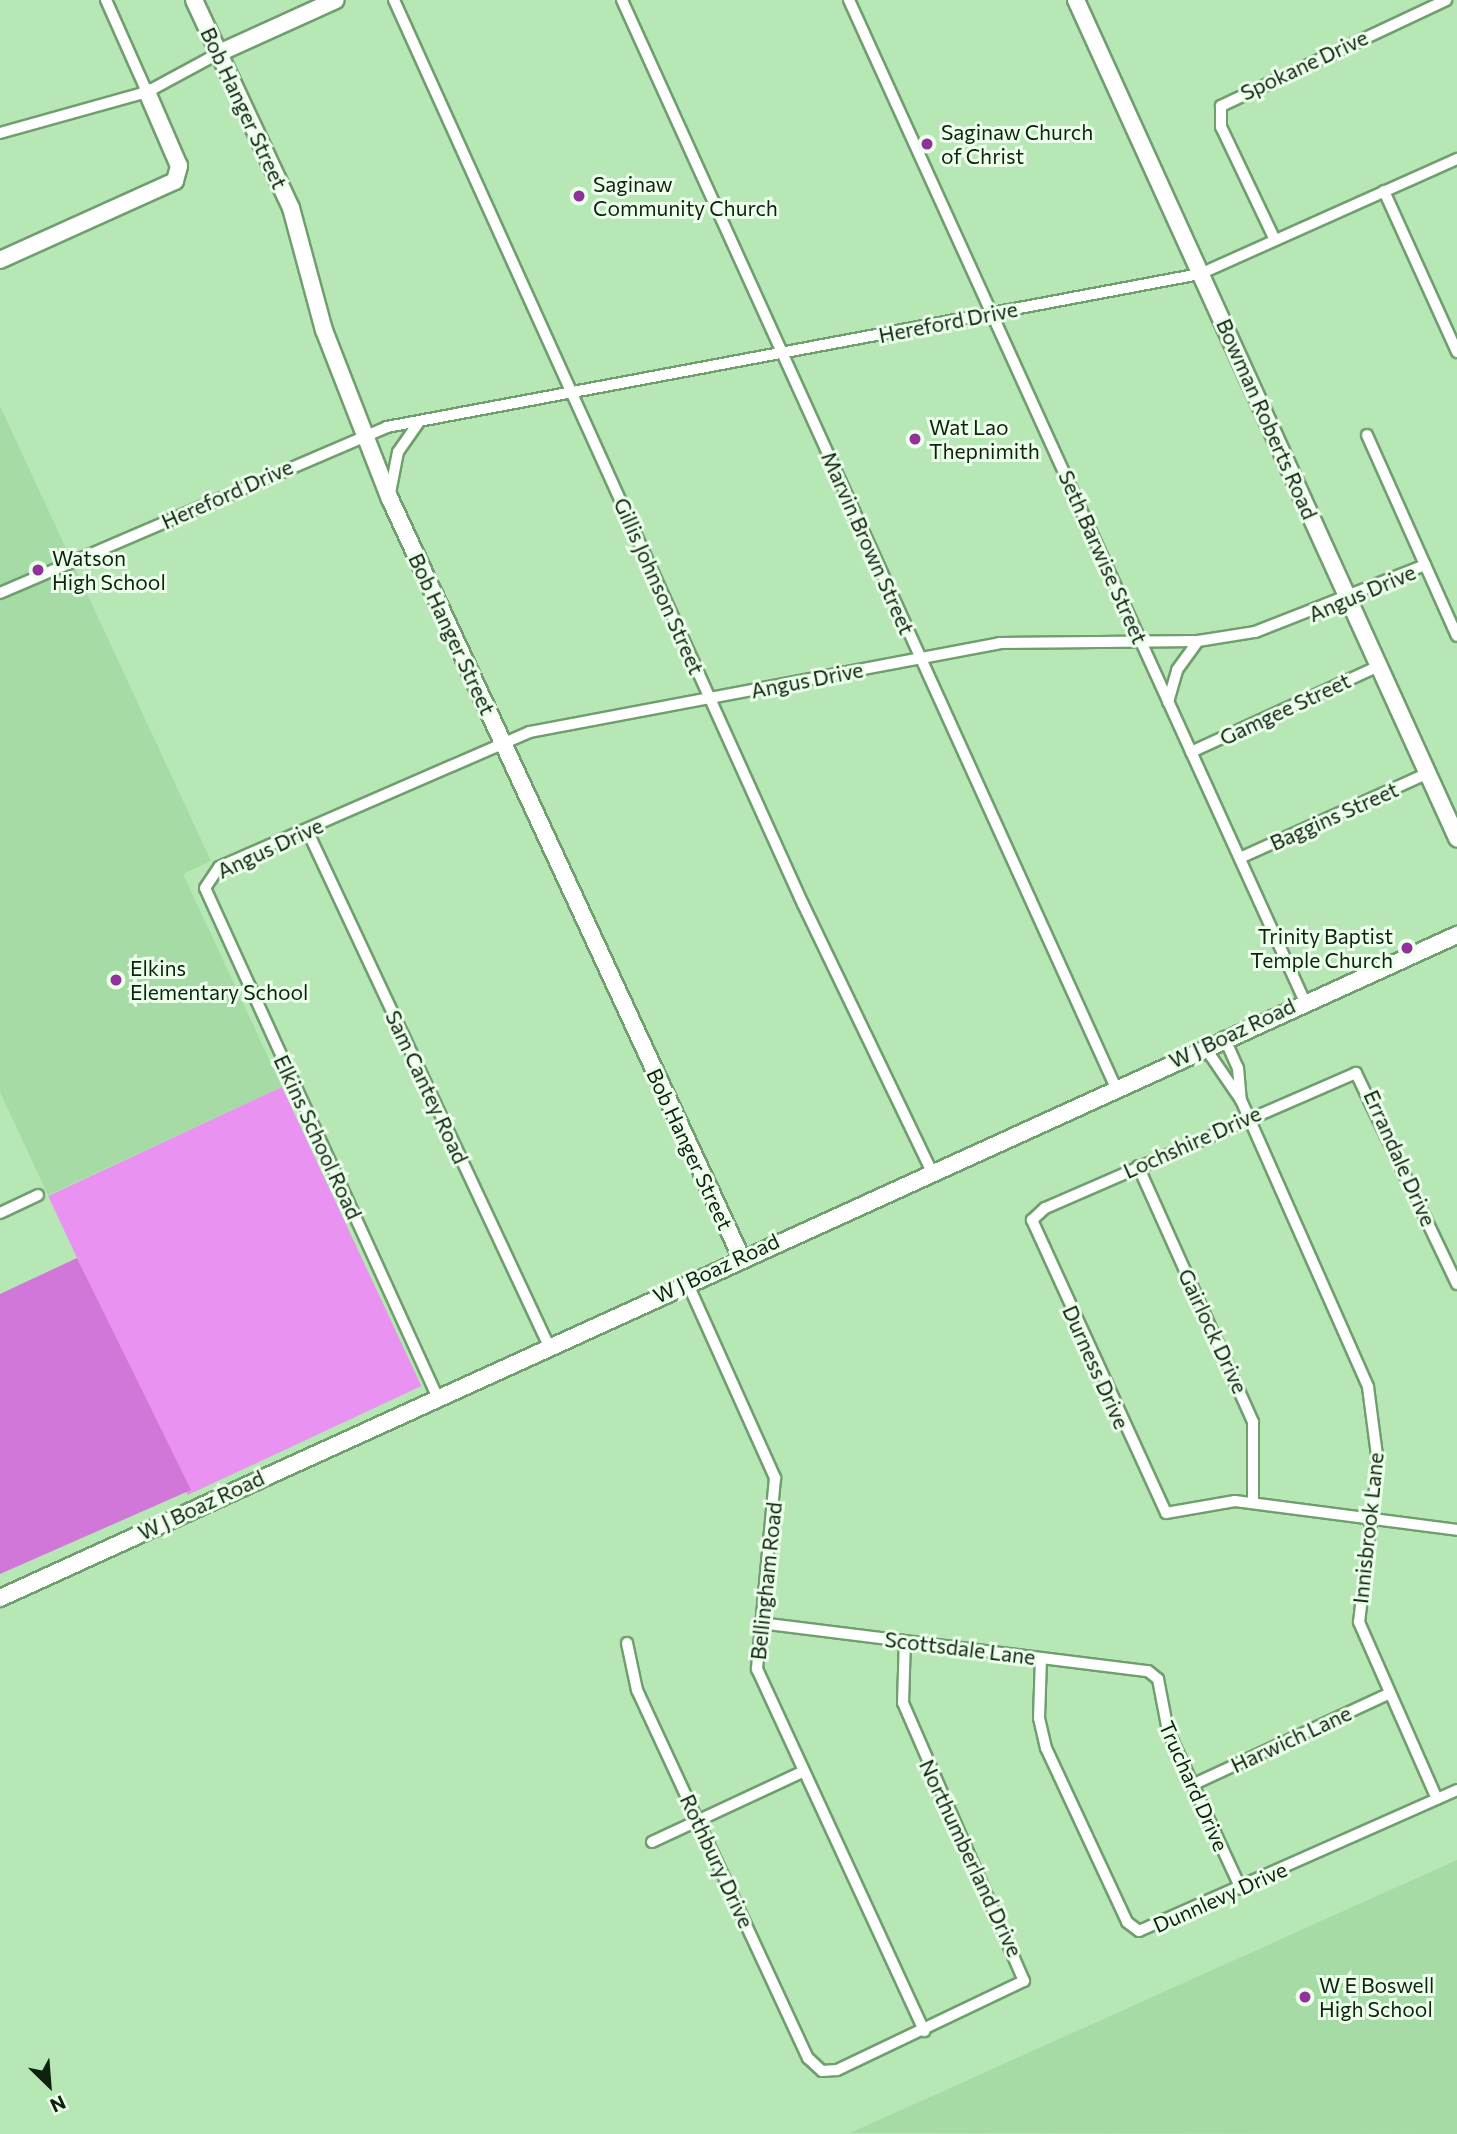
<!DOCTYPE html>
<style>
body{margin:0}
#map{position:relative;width:1457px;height:2134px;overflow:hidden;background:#b6e7b5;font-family:Commissioner,sans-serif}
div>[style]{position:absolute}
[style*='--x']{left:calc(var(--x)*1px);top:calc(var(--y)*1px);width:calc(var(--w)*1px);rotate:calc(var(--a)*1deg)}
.built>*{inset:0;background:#a6dba5}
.green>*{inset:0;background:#e992f1;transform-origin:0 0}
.forest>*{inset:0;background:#d177d9}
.roads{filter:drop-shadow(2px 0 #709e6f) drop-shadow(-2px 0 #709e6f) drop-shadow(0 2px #709e6f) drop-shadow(0 -2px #709e6f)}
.street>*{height:10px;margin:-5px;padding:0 5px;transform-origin:5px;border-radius:5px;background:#fff}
.secondary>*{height:16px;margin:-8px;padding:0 8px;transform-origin:8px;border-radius:8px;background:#fff}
.dots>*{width:19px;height:19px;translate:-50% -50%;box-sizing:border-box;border:4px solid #ebffeb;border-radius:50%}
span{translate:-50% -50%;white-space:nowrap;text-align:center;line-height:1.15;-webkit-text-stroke:6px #ebffeb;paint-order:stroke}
.street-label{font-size:21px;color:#0f2210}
.poi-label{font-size:21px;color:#0f2210}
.left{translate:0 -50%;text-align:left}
.right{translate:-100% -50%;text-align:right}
.north{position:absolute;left:14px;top:2050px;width:70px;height:70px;-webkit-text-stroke:5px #ebffeb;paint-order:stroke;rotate:155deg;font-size:19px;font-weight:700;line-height:28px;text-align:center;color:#0f2210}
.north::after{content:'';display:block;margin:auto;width:24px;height:32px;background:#0f2210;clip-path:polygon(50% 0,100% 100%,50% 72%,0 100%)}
</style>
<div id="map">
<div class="built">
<i style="clip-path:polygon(0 406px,211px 861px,183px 874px,282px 1087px,48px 1195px,0 1092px)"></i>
<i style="clip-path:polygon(1457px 1860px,1457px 2134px,850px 2133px)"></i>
</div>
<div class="green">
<i style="left:282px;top:1087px;width:330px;height:258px;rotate:65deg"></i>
</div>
<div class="forest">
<i style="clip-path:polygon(77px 1258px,191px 1490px,0 1574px,0 1294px)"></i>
</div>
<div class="roads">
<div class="street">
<i style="--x:106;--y:0;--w:101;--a:66"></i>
<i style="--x:394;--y:0;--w:992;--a:65.66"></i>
<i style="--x:803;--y:904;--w:295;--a:64.3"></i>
<i style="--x:622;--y:0;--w:1193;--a:65.58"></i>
<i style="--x:849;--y:0;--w:1099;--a:65.53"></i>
<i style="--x:0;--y:133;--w:153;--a:-15.6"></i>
<i style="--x:147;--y:92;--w:82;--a:-28.4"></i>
<i style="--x:1384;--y:191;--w:177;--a:65.6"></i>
<i style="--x:1275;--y:240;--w:125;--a:-115.5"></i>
<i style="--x:1221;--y:127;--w:21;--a:-90"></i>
<i style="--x:1221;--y:106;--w:249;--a:-25.2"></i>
<i style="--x:1367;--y:435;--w:220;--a:65.9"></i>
<i style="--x:390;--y:493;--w:42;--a:-79"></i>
<i style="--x:398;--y:452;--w:37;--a:-55"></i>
<i style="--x:0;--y:593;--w:421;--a:-23.2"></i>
<i style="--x:387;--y:427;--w:827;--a:-10.66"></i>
<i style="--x:1200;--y:274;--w:282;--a:-24.1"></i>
<i style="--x:1168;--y:702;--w:33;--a:-74"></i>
<i style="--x:1177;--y:670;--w:36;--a:-54"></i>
<i style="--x:1191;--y:752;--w:207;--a:-24.6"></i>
<i style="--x:307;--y:830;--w:568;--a:64.88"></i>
<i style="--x:1240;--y:858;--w:206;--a:-24.3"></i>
<i style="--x:1224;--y:1037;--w:34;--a:66"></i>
<i style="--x:1238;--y:1068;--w:32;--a:85"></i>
<i style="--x:1204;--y:1046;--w:65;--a:55.6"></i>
<i style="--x:1241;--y:1100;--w:314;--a:66.1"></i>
<i style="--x:1368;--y:1387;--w:77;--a:82.5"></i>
<i style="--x:1378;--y:1463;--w:160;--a:96.8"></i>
<i style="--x:1359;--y:1622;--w:193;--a:66.2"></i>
<i style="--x:1138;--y:1166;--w:281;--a:65.8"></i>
<i style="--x:1253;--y:1422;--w:81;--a:90"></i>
<i style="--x:0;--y:1213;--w:42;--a:-25.3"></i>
<i style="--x:687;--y:1282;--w:215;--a:65.8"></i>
<i style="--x:775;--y:1478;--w:192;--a:95.4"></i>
<i style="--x:757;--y:1669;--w:399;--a:65.2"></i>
<i style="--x:1457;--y:1284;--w:234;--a:-115.6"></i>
<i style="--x:1356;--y:1073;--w:339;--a:156.5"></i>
<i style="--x:1045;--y:1208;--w:18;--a:137"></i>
<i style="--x:1032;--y:1220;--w:322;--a:65.4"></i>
<i style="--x:1166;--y:1513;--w:70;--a:-9.9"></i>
<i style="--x:1235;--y:1501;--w:224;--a:7.4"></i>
<i style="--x:437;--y:1396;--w:558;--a:-114.55"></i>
<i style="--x:205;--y:888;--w:25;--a:-56"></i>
<i style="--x:219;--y:867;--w:339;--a:-23.5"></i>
<i style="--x:530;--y:732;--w:477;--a:-10.7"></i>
<i style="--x:999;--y:643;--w:199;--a:-0.6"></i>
<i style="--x:1198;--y:641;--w:58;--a:-9"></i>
<i style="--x:1255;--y:632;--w:183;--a:-21.5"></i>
<i style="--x:760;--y:1623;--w:391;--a:7.1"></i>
<i style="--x:1148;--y:1671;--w:13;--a:39"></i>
<i style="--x:1158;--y:1679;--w:53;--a:79.1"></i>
<i style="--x:1168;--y:1731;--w:174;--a:65.2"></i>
<i style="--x:627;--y:1643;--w:48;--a:78"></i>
<i style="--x:637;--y:1690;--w:406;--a:65.1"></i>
<i style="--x:808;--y:2058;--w:19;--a:43"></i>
<i style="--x:822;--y:2071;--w:15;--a:-4"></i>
<i style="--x:837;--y:2070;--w:207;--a:-25.5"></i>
<i style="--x:1024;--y:1981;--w:303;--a:-113.5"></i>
<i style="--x:903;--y:1703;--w:62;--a:-88.2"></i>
<i style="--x:1041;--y:1658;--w:60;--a:91.9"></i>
<i style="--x:1039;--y:1718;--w:31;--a:77"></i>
<i style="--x:1046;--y:1748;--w:192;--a:65"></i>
<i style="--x:1127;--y:1922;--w:15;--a:37"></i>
<i style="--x:1139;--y:1931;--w:348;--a:-23.9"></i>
<i style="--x:1192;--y:1785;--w:218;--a:-24.9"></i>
<i style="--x:652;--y:1842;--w:166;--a:-25"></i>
</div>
<div class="secondary">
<i style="--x:194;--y:0;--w:230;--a:65"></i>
<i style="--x:291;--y:208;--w:126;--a:74.9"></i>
<i style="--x:324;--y:330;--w:181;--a:68.7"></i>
<i style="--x:390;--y:499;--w:835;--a:65.15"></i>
<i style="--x:1076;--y:0;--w:921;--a:65.55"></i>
<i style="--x:219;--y:53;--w:128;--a:-24.4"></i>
<i style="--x:0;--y:260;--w:192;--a:-24.3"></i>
<i style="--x:175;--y:181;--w:16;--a:-75"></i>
<i style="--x:179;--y:166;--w:81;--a:-113.4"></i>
<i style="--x:0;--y:1598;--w:1601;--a:-24.47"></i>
</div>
</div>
<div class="dots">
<i style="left:927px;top:144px;background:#91329b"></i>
<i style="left:579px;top:196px;background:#91329b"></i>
<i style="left:915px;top:439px;background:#91329b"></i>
<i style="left:38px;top:570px;background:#91329b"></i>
<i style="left:1407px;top:948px;background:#91329b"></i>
<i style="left:116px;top:980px;background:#91329b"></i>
<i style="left:1305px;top:1997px;background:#91329b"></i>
</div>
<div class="street-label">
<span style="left:1304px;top:65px;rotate:-25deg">Spokane Drive</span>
<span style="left:244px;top:108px;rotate:65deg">Bob Hanger Street</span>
<span style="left:948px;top:322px;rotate:-11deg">Hereford Drive</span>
<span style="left:1267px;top:419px;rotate:66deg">Bowman Roberts Road</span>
<span style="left:227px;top:494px;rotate:-24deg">Hereford Drive</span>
<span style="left:868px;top:543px;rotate:66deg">Marvin Brown Street</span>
<span style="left:1103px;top:557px;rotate:66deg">Seth Barwise Street</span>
<span style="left:659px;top:586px;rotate:66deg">Gillis Johnson Street</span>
<span style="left:1362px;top:593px;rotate:-23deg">Angus Drive</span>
<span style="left:452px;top:634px;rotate:65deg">Bob Hanger Street</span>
<span style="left:807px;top:680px;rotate:-11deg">Angus Drive</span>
<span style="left:1285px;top:709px;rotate:-25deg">Gamgee Street</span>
<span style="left:1334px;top:816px;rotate:-24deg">Baggins Street</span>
<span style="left:270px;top:848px;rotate:-25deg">Angus Drive</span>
<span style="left:1232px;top:1033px;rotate:-25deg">W J Boaz Road</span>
<span style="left:427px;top:1087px;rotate:65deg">Sam Cantey Road</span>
<span style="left:318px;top:1137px;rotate:65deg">Elkins School Road</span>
<span style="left:1192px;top:1142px;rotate:-24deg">Lochshire Drive</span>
<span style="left:690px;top:1149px;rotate:65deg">Bob Hanger Street</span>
<span style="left:1400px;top:1158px;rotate:66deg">Errandale Drive</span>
<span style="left:716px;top:1268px;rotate:-25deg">W J Boaz Road</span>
<span style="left:1213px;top:1331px;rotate:65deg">Gairlock Drive</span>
<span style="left:1096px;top:1367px;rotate:66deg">Durness Drive</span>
<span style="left:201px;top:1505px;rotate:-25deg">W J Boaz Road</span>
<span style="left:1368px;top:1528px;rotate:-84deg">Innisbrook Lane</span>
<span style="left:766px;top:1581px;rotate:-84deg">Bellingham Road</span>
<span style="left:960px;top:1648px;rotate:7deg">Scottsdale Lane</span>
<span style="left:1291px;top:1739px;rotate:-25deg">Harwich Lane</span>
<span style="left:1194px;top:1786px;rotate:66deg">Truchard Drive</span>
<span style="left:971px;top:1858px;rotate:65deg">Northumberland Drive</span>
<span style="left:717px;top:1861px;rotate:65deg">Rothbury Drive</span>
<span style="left:1220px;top:1897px;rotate:-24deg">Dunnlevy Drive</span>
</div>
<div class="poi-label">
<span class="left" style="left:941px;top:144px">Saginaw Church<br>of Christ</span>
<span class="left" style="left:593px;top:196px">Saginaw<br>Community Church</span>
<span class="left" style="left:929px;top:439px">Wat Lao<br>Thepnimith</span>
<span class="left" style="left:52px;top:570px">Watson<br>High School</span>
<span class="right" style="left:1393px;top:948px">Trinity Baptist<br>Temple Church</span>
<span class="left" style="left:130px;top:980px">Elkins<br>Elementary School</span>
<span class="left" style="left:1319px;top:1997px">W E Boswell<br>High School</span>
</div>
<div class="north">N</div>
</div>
